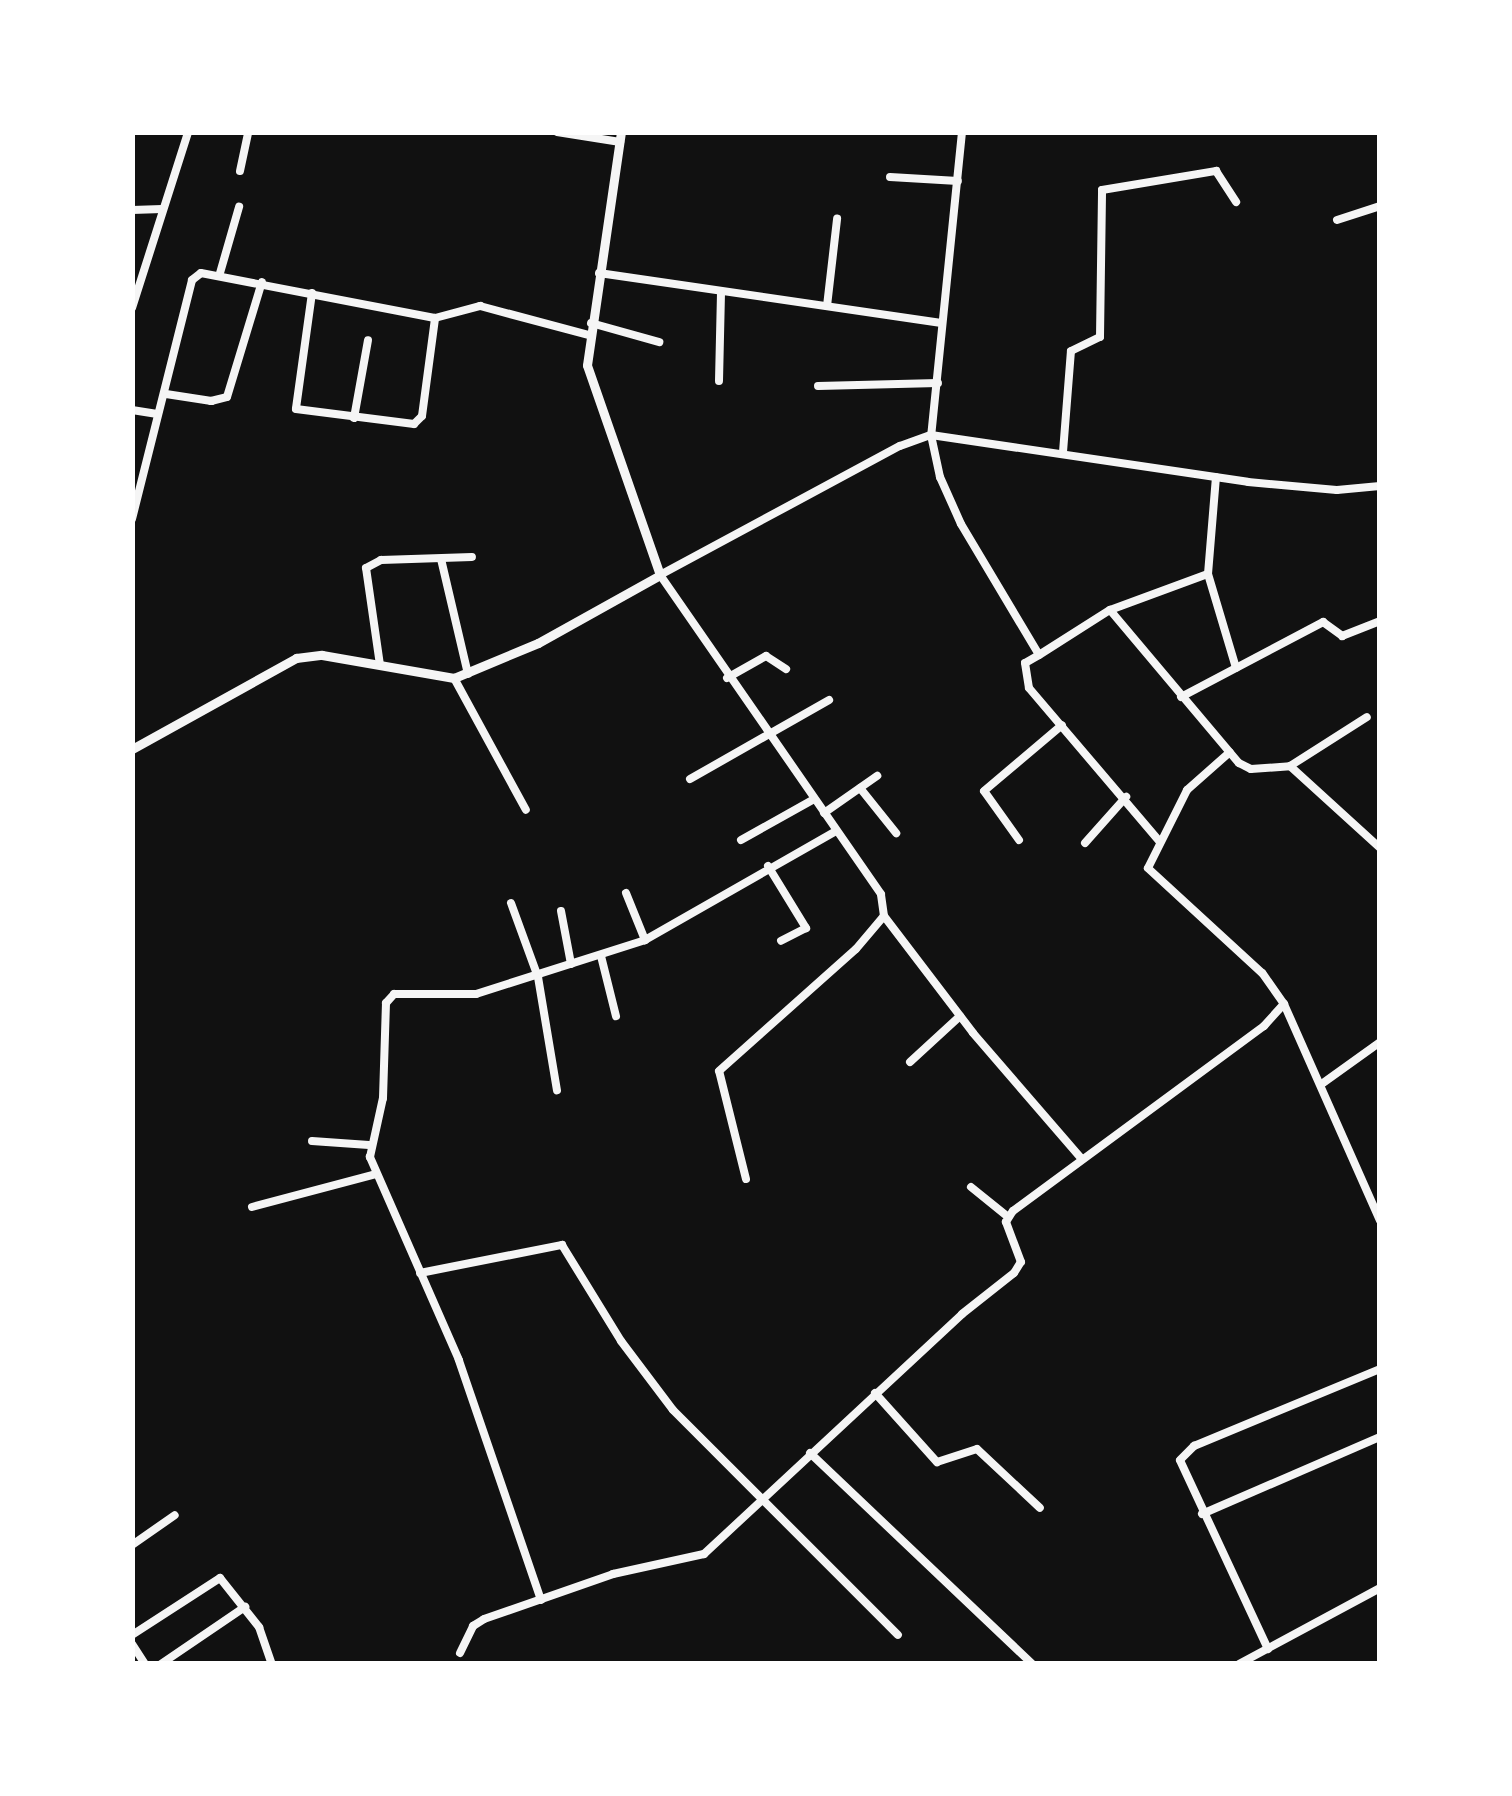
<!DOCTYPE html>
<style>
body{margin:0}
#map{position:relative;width:1512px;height:1796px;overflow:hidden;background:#111;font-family:"Titillium Web",sans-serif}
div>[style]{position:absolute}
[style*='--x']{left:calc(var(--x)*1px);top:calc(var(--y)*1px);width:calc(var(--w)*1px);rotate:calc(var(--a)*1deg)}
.minor>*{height:8px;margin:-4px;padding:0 4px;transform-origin:4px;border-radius:4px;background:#f5f5f5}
.tertiary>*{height:9px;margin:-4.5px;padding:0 4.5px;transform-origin:4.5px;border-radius:4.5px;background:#f5f5f5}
span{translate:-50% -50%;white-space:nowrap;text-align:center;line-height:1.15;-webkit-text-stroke:9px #fff;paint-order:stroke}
.frame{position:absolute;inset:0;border:135px solid #fff;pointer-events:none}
</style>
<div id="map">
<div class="minor">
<i style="--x:557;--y:132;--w:64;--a:9"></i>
<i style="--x:962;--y:132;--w:305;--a:95.8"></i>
<i style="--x:931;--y:435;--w:43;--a:77.9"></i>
<i style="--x:940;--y:477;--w:51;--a:65.9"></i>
<i style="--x:961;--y:524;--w:152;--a:59.2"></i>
<i style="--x:1039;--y:655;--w:16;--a:150"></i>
<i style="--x:1025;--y:663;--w:25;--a:81"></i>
<i style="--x:1029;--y:688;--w:201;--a:49.6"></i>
<i style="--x:240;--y:171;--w:40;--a:-78"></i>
<i style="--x:890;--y:177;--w:68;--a:3.4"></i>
<i style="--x:132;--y:210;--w:30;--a:-2"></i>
<i style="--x:1337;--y:220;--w:45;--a:-18"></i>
<i style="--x:220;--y:273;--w:69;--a:-73.9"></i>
<i style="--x:599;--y:273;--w:346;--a:8.3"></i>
<i style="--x:312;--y:293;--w:117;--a:97.9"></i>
<i style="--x:296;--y:409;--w:119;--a:7.2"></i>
<i style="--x:414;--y:424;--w:11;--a:-45"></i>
<i style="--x:422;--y:416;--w:99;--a:-82.4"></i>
<i style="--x:827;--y:306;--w:88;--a:-83.4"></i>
<i style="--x:132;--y:308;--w:185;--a:-72.3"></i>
<i style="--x:591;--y:323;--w:71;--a:15.6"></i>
<i style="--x:719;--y:381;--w:89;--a:-88.7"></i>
<i style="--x:818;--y:386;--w:120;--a:-1.4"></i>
<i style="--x:166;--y:394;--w:46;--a:8.8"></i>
<i style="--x:211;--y:401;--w:16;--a:-14"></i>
<i style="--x:227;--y:397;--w:120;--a:-73.1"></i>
<i style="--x:132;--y:410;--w:24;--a:9"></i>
<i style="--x:354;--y:418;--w:79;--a:-79.8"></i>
<i style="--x:1063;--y:452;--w:101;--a:-85.5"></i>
<i style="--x:1071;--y:351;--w:32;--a:-26"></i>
<i style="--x:1100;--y:337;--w:147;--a:-89.2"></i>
<i style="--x:1102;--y:190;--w:116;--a:-9.5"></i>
<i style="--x:1216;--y:171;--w:37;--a:57"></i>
<i style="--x:132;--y:519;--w:246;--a:-75.9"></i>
<i style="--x:192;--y:280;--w:11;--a:-38"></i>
<i style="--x:201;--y:273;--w:238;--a:10.9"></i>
<i style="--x:435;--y:318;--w:47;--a:-14.9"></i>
<i style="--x:480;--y:306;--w:112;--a:15"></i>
<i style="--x:441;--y:559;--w:118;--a:76.8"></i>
<i style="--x:1208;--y:574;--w:98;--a:73.4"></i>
<i style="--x:1110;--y:610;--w:200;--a:49.9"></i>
<i style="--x:1239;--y:763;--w:13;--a:27"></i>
<i style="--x:1251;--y:769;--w:39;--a:-4"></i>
<i style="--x:1290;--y:766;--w:122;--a:42.3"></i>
<i style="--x:1039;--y:655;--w:84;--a:-32.4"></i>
<i style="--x:1110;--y:610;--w:104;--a:-20.2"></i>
<i style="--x:1208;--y:574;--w:97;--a:-85.3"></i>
<i style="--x:380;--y:665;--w:98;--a:-98.2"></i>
<i style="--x:366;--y:568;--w:17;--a:-28"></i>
<i style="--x:381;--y:560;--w:91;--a:-1.9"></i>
<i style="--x:454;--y:678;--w:150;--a:61.4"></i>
<i style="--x:727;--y:678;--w:45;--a:-29.4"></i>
<i style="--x:766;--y:656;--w:24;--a:33"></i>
<i style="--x:1181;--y:697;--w:161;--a:-27.8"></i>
<i style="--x:1323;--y:622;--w:24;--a:36"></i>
<i style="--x:1342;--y:636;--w:41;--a:-21.5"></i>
<i style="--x:1290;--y:766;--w:91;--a:-32.5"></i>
<i style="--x:690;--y:779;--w:160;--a:-29.6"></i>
<i style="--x:860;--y:788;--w:58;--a:51.3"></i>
<i style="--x:824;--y:813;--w:65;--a:-34.9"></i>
<i style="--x:741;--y:840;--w:84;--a:-29.3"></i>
<i style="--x:1019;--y:840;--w:60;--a:-125.5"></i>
<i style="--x:984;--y:791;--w:102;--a:-40.2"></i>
<i style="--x:1085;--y:843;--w:62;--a:-48.3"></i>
<i style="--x:768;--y:866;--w:73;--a:58.5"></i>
<i style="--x:806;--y:928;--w:28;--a:153"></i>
<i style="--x:626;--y:893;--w:51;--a:68"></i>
<i style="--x:511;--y:903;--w:79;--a:70"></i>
<i style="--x:538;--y:977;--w:115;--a:80.5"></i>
<i style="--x:561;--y:911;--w:54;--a:79.3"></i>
<i style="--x:884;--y:916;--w:22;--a:-98"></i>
<i style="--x:881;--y:894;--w:388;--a:-124.7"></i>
<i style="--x:660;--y:575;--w:272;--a:-28.3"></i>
<i style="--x:900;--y:446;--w:33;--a:-20"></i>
<i style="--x:931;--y:435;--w:320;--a:8.4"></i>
<i style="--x:1248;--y:482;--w:89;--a:5.1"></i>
<i style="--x:1337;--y:490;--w:43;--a:-5.3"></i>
<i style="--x:884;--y:916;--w:147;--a:52.7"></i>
<i style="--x:973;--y:1033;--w:164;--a:49.2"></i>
<i style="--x:601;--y:956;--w:62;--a:76"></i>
<i style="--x:1284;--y:1004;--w:237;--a:66.1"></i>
<i style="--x:910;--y:1062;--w:68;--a:-42.6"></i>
<i style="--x:1323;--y:1083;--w:70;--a:-35.7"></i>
<i style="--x:312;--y:1141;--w:57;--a:4"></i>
<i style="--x:746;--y:1179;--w:111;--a:-104"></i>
<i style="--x:719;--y:1071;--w:183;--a:-41.7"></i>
<i style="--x:856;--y:949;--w:43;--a:-49.7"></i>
<i style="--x:971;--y:1187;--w:48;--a:39"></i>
<i style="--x:252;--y:1207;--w:128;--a:-14.9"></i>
<i style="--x:420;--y:1273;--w:145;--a:-11.2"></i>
<i style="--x:562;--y:1245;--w:113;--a:58.4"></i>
<i style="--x:621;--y:1341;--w:86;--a:53"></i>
<i style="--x:673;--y:1410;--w:318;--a:45"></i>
<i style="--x:875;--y:1393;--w:93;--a:48.1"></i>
<i style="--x:937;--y:1462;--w:42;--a:-18"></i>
<i style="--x:977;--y:1449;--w:86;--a:43.1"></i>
<i style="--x:810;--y:1453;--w:306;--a:43.5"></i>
<i style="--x:1202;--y:1514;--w:194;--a:-23.4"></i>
<i style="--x:132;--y:1545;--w:52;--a:-34.9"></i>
<i style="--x:541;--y:1600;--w:254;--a:-108.9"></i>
<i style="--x:459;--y:1360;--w:222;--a:-113.7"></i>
<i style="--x:370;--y:1157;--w:60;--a:-77.6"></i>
<i style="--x:383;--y:1098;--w:95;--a:-88.2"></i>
<i style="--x:386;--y:1003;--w:12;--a:-48"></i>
<i style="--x:394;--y:994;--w:82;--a:0"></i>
<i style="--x:476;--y:994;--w:177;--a:-17.7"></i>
<i style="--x:645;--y:940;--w:220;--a:-29.7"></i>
<i style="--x:132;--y:1635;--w:105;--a:-32.9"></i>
<i style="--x:220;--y:1578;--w:63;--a:51.5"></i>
<i style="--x:259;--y:1627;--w:39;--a:71"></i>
<i style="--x:132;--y:1644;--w:24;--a:57"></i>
<i style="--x:1268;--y:1649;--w:208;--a:-115"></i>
<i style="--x:1180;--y:1460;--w:20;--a:-45"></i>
<i style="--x:1194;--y:1446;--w:201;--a:-22.5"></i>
<i style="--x:460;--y:1653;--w:30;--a:-64"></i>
<i style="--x:473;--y:1626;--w:13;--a:-32"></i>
<i style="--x:484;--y:1619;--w:137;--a:-19.2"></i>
<i style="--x:613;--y:1574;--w:93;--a:-12.4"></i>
<i style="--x:704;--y:1554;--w:352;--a:-42.9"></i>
<i style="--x:962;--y:1314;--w:66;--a:-38.3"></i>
<i style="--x:1014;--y:1273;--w:13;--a:-58"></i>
<i style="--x:1021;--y:1262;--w:43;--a:-110.6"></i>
<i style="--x:1006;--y:1222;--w:13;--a:-58"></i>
<i style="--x:1013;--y:1211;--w:312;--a:-36.4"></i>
<i style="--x:1264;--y:1026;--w:30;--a:-48"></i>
<i style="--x:1284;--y:1004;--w:38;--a:-125"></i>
<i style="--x:1262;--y:973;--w:155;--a:-137.4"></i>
<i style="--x:1148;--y:868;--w:87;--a:-63.4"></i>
<i style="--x:1187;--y:790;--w:57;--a:-41.5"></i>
<i style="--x:161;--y:1664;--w:102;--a:-34.2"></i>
<i style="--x:1239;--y:1664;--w:160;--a:-28.3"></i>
</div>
<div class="tertiary">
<i style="--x:132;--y:749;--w:188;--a:-29"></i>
<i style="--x:296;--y:658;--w:26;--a:-7"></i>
<i style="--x:322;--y:655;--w:134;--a:9.9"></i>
<i style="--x:454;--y:678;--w:91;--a:-22.6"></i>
<i style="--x:538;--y:643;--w:140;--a:-29.1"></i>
<i style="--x:660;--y:575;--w:222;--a:-109.2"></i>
<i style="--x:587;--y:365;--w:235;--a:-81.7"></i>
</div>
<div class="frame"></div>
</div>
